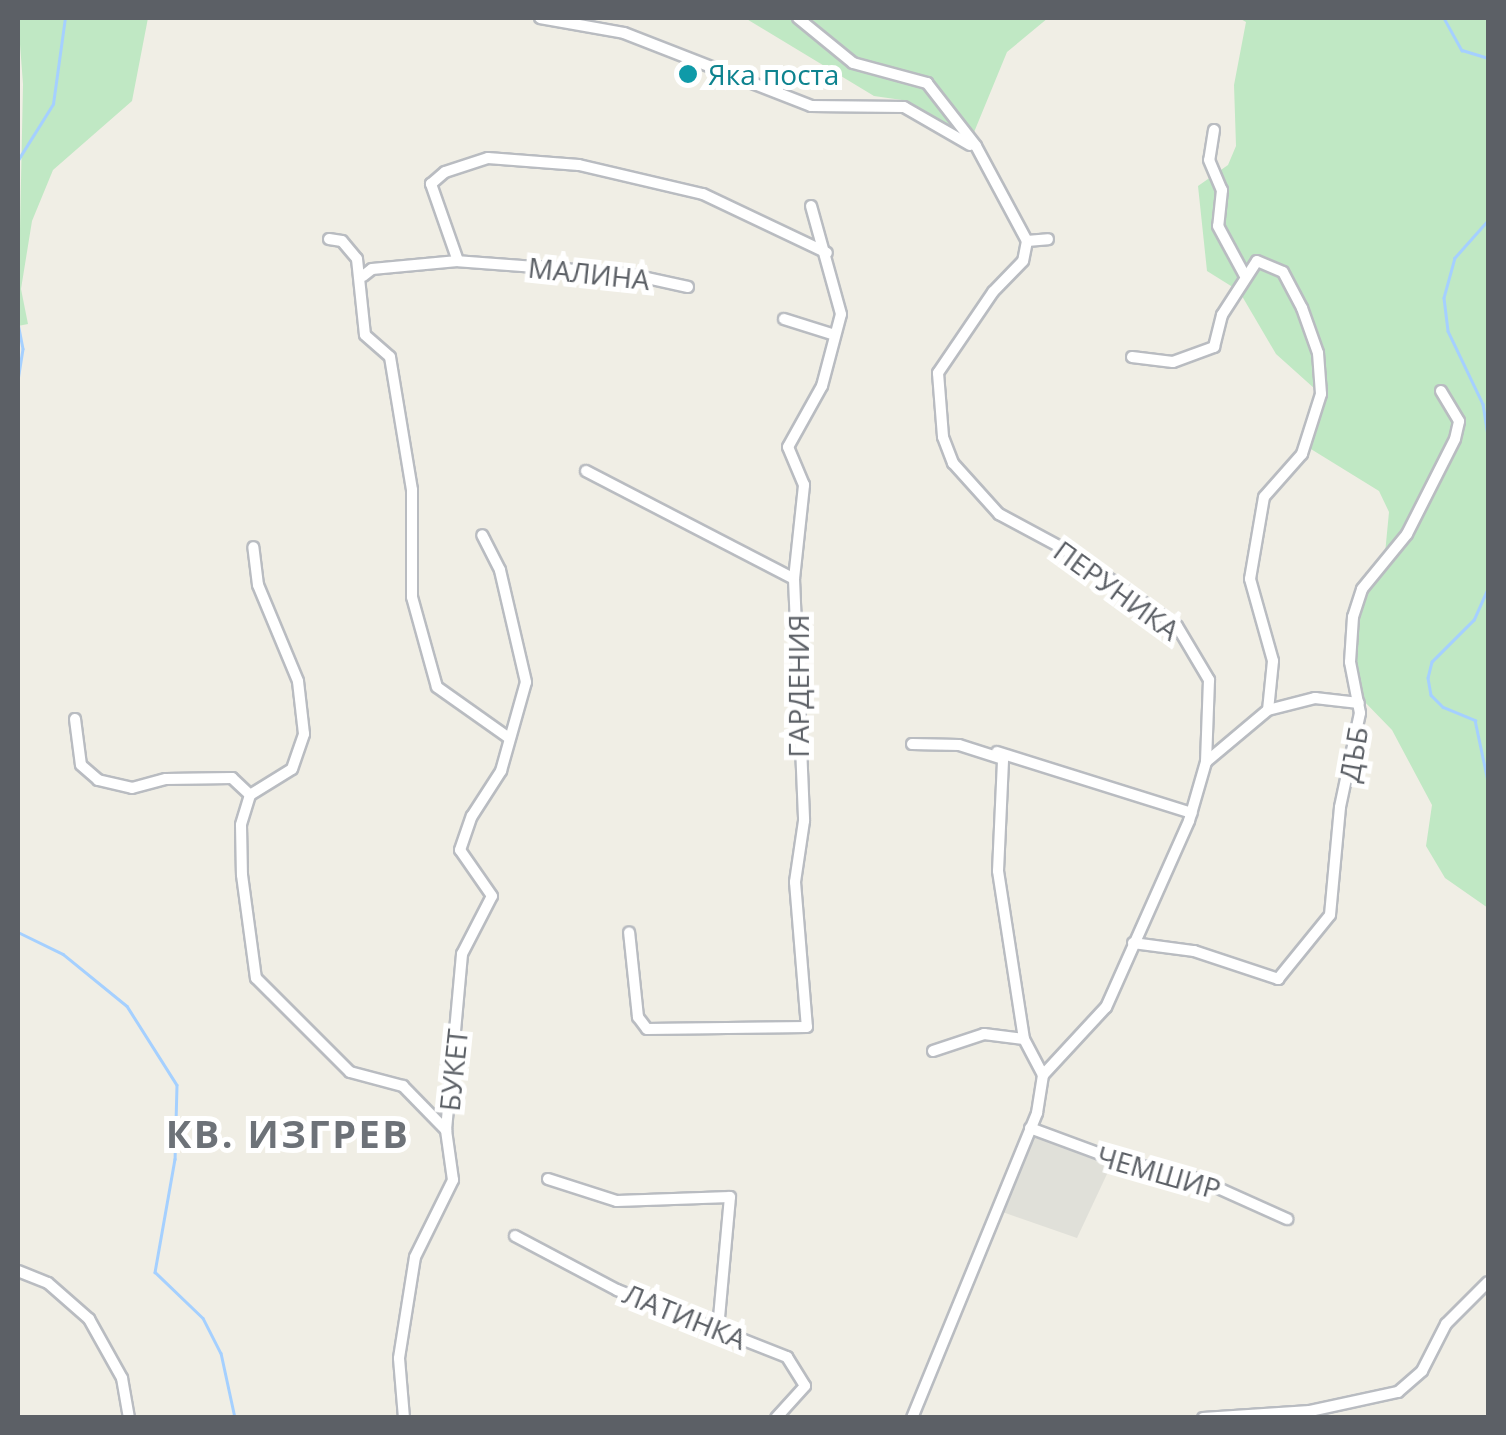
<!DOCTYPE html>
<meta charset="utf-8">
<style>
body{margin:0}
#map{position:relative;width:1506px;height:1435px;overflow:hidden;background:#f0eee5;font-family:"Open Sans",sans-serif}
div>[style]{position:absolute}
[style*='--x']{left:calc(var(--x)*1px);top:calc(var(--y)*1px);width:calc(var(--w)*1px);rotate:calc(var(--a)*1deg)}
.industrial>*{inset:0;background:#e0e0d9}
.green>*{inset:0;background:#c0e8c4}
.stream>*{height:2.5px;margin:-1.25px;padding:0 1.25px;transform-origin:1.25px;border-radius:1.25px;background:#a5d0ff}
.roads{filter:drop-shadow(2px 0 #b9bcc1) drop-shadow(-2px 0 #b9bcc1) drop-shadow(0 2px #b9bcc1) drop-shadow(0 -2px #b9bcc1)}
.minor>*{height:10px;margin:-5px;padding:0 5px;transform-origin:5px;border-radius:5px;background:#fff}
.dots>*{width:28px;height:28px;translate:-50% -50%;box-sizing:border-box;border:5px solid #fff;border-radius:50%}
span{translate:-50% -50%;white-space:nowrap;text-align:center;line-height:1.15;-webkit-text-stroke:10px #fff;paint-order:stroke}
.culture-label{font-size:28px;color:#0d838f}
.left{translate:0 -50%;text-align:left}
.street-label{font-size:28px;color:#5c6066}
.district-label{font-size:38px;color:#6d7278;font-weight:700;letter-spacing:2.5px}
.frame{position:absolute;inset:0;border:20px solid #5c6066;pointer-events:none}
</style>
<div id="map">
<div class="industrial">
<i style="clip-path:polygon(1030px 1128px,1114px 1159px,1077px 1238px,994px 1209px)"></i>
</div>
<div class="green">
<i style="clip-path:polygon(18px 18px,148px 18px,132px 101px,53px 170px,32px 221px,21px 289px,28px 324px,18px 326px,23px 84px)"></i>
<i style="clip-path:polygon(745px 18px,1048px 18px,1007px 52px,970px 142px,931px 126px,909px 101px,874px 96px)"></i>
<i style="clip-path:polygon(1239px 18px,1488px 18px,1488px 908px,1445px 878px,1426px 846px,1432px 805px,1392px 730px,1358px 695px,1348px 663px,1348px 611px,1384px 564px,1389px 512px,1379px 491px,1306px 446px,1315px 389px,1276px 354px,1239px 291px,1207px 271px,1198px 186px,1228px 165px,1236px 146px,1234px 85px,1246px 22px)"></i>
</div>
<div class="stream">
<i style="--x:1444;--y:18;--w:37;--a:61"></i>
<i style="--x:1462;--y:50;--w:27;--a:17"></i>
<i style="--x:18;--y:160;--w:66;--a:-58"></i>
<i style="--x:53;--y:104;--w:87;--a:-82.1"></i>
<i style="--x:1488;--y:221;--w:50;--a:131.7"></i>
<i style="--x:1455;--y:258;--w:41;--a:105.4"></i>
<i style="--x:1444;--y:298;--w:33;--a:83"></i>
<i style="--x:1448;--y:331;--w:81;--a:64.4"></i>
<i style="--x:1483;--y:404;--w:31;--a:81"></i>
<i style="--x:18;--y:323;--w:26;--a:79"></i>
<i style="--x:23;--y:349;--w:33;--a:99"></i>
<i style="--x:1488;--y:589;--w:34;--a:114"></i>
<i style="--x:1474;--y:620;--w:59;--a:135"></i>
<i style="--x:1432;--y:662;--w:16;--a:104"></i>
<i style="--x:1428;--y:678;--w:17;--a:80"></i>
<i style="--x:1431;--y:695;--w:17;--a:45"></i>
<i style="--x:1443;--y:707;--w:35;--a:22"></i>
<i style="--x:1475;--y:720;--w:62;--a:78"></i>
<i style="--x:18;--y:932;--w:50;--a:26.1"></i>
<i style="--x:63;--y:954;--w:82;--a:39.1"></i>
<i style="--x:127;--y:1006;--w:93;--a:57.7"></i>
<i style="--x:177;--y:1085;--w:74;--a:91.5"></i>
<i style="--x:175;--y:1159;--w:115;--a:100"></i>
<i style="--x:155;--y:1272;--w:66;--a:43.8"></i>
<i style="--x:203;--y:1318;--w:39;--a:63"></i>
<i style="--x:221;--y:1353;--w:66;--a:77.8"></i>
</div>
<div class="roads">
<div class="minor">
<i style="--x:540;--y:18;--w:85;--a:10.1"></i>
<i style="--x:624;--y:33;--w:201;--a:21.3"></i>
<i style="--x:811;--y:106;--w:93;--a:0.6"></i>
<i style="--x:904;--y:107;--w:76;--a:29.9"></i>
<i style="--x:798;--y:18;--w:71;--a:39.3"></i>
<i style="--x:853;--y:63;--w:77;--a:15.1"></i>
<i style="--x:927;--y:83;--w:80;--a:52.1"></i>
<i style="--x:976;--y:146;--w:108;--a:61.8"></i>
<i style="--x:1027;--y:241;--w:20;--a:101"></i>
<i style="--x:1023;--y:261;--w:43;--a:134.1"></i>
<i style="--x:993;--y:292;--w:98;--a:124.2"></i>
<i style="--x:938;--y:373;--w:64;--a:85.5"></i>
<i style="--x:943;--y:437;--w:28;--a:69"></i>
<i style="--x:953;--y:463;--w:69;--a:48"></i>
<i style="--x:999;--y:514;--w:89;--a:28.3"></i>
<i style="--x:1077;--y:556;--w:122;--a:35"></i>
<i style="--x:1177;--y:626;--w:63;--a:59.3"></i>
<i style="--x:1209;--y:680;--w:82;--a:92.1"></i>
<i style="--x:1206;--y:762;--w:61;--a:106.1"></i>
<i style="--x:1189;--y:821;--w:204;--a:114"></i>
<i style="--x:1106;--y:1007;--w:93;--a:132.8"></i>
<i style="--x:1214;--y:130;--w:30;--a:99"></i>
<i style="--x:1209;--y:160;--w:33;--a:67"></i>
<i style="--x:1222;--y:190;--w:36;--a:96"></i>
<i style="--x:1218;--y:226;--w:57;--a:61.6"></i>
<i style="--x:329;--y:239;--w:13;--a:9"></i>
<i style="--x:342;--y:241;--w:23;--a:50"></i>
<i style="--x:357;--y:259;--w:76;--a:84"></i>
<i style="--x:365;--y:335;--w:33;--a:41"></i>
<i style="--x:390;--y:357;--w:135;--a:80.6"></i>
<i style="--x:412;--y:490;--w:107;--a:90"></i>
<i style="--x:412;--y:597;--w:93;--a:74.5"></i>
<i style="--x:437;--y:687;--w:88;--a:35.3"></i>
<i style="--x:1027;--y:241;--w:21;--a:-5"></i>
<i style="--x:363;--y:276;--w:11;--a:-38"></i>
<i style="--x:372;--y:269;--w:86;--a:-5.3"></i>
<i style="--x:688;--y:287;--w:60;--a:-167.6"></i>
<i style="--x:629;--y:274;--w:171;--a:-175.7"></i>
<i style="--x:458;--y:261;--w:82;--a:-109.3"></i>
<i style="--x:431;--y:184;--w:18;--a:-41"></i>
<i style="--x:445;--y:172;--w:45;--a:-18"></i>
<i style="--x:488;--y:158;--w:91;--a:4.4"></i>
<i style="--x:579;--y:165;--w:127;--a:13.2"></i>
<i style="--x:703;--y:194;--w:137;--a:25.4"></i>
<i style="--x:784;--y:319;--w:50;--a:17.4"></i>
<i style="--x:1132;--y:357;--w:41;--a:7"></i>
<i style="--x:1173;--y:362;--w:44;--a:-20.1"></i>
<i style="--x:1214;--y:347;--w:33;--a:-76"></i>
<i style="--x:1222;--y:315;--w:64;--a:-57.1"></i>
<i style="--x:1257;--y:261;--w:28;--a:23"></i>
<i style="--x:1283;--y:272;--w:41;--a:62.2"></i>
<i style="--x:1302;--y:308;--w:48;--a:70.4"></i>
<i style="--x:1318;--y:353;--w:41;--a:85.8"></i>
<i style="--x:1321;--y:394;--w:63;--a:107.6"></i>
<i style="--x:1302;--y:454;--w:57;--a:131.5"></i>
<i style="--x:1264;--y:497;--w:83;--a:99.7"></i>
<i style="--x:1250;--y:579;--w:85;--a:74.3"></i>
<i style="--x:1273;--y:661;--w:49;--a:95.8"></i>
<i style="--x:586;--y:471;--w:234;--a:27.4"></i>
<i style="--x:794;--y:579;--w:242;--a:87.6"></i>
<i style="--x:804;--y:821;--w:62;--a:98.4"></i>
<i style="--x:795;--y:882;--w:145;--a:85.3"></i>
<i style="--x:807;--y:1027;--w:160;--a:179.3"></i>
<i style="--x:647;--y:1029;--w:15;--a:-127"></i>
<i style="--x:638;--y:1017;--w:85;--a:-96"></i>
<i style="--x:794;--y:579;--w:95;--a:-83.9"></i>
<i style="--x:804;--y:485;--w:41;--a:-112.8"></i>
<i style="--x:788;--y:447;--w:70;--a:-60.9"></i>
<i style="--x:822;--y:386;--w:74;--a:-75.2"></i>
<i style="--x:841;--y:314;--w:112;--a:-105.5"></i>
<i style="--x:75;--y:719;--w:46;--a:82.6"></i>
<i style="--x:81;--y:765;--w:23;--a:41"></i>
<i style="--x:98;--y:780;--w:35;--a:13"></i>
<i style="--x:132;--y:788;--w:35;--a:-15"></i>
<i style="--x:166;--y:779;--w:66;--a:-0.9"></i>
<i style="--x:232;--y:778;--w:25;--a:43"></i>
<i style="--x:250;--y:795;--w:31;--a:107"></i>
<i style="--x:241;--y:825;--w:50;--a:88.9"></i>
<i style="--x:242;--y:875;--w:104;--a:82.3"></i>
<i style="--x:256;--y:978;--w:133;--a:45"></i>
<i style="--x:350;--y:1072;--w:55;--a:14.8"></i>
<i style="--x:403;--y:1086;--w:62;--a:45.7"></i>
<i style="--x:997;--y:752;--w:204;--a:17.4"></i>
<i style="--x:1206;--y:762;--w:81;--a:-40"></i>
<i style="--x:1268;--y:710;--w:49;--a:-14.3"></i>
<i style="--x:1315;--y:698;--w:44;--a:6.5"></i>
<i style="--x:250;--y:795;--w:49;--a:-31.8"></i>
<i style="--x:292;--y:769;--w:37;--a:-71"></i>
<i style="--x:304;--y:734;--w:53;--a:-96.5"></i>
<i style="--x:298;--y:681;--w:104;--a:-112.6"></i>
<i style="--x:258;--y:585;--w:38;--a:-97"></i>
<i style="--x:1133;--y:943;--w:62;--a:7.5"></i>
<i style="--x:1194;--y:951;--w:89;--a:18.4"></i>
<i style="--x:1278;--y:979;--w:82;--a:-50.9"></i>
<i style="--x:1330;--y:915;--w:108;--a:-84.7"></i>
<i style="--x:1340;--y:807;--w:96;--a:-78"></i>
<i style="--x:1360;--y:713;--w:52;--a:-101.1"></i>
<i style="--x:1350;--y:662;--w:45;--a:-86.2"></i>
<i style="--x:1353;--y:617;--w:29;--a:-72"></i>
<i style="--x:1362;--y:589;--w:71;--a:-50.7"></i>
<i style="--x:1407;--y:534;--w:106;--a:-63.2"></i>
<i style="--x:1455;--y:439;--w:18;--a:-77"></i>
<i style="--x:1459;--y:421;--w:35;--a:-121"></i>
<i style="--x:933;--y:1051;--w:54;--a:-18.4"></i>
<i style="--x:984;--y:1034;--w:40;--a:7.1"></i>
<i style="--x:1030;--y:1128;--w:90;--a:20.3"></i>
<i style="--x:1114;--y:1159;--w:86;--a:13.4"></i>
<i style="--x:1198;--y:1179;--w:98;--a:24.2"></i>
<i style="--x:548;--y:1179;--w:72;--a:17.7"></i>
<i style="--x:617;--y:1201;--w:113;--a:-2"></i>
<i style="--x:730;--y:1197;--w:134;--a:95.2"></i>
<i style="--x:515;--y:1236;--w:115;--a:27.9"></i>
<i style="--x:617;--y:1290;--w:183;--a:21.5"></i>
<i style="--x:787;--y:1357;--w:34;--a:58"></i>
<i style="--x:805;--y:1386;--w:43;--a:132.2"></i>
<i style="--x:18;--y:1271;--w:32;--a:22"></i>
<i style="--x:48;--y:1283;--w:55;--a:41.3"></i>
<i style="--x:89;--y:1319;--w:68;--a:60.8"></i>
<i style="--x:122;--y:1378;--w:41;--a:80.1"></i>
<i style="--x:404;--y:1418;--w:60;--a:-94.8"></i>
<i style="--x:399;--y:1358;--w:102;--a:-81"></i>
<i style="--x:415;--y:1257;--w:86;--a:-63.7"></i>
<i style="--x:453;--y:1180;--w:50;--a:-98"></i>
<i style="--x:446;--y:1130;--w:177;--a:-84.8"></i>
<i style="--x:462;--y:954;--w:65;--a:-62.7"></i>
<i style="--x:492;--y:896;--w:56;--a:-124.8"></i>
<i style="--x:460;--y:850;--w:36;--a:-71"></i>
<i style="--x:472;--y:816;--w:54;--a:-57.2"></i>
<i style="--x:501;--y:771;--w:92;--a:-74.3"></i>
<i style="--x:526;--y:682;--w:115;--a:-103.1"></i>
<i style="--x:500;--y:570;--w:39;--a:-117"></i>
<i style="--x:912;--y:1418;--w:330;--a:-67.7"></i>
<i style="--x:1037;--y:1113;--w:38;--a:-81"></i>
<i style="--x:1043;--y:1075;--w:41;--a:-117.8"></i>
<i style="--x:1024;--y:1039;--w:170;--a:-98.8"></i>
<i style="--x:998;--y:871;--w:112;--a:-87.4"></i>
<i style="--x:1003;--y:759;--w:46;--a:-162.3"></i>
<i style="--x:959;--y:745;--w:47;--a:-178.8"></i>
<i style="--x:1203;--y:1418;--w:107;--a:-3.7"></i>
<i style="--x:1310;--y:1411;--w:90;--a:-12.2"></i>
<i style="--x:1398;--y:1392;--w:32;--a:-41"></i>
<i style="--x:1422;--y:1371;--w:53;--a:-62.9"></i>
<i style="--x:1446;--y:1324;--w:59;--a:-45"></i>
</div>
</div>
<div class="dots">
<i style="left:688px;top:74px;background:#0f9aa8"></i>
</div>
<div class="culture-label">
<span class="left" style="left:708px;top:74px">Яка поста</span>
</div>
<div class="street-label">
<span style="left:589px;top:273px;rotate:6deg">МАЛИНА</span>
<span style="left:1117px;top:590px;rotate:36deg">ПЕРУНИКА</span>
<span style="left:798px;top:686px;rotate:-90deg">ГАРДЕНИЯ</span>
<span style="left:1353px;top:754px;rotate:-80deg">ДЪБ</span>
<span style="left:453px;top:1070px;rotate:-84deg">БУКЕТ</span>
<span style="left:1159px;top:1172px;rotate:16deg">ЧЕМШИР</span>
<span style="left:685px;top:1316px;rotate:22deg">ЛАТИНКА</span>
</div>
<div class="district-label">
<span style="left:288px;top:1134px">КВ. ИЗГРЕВ</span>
</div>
<div class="frame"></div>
</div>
